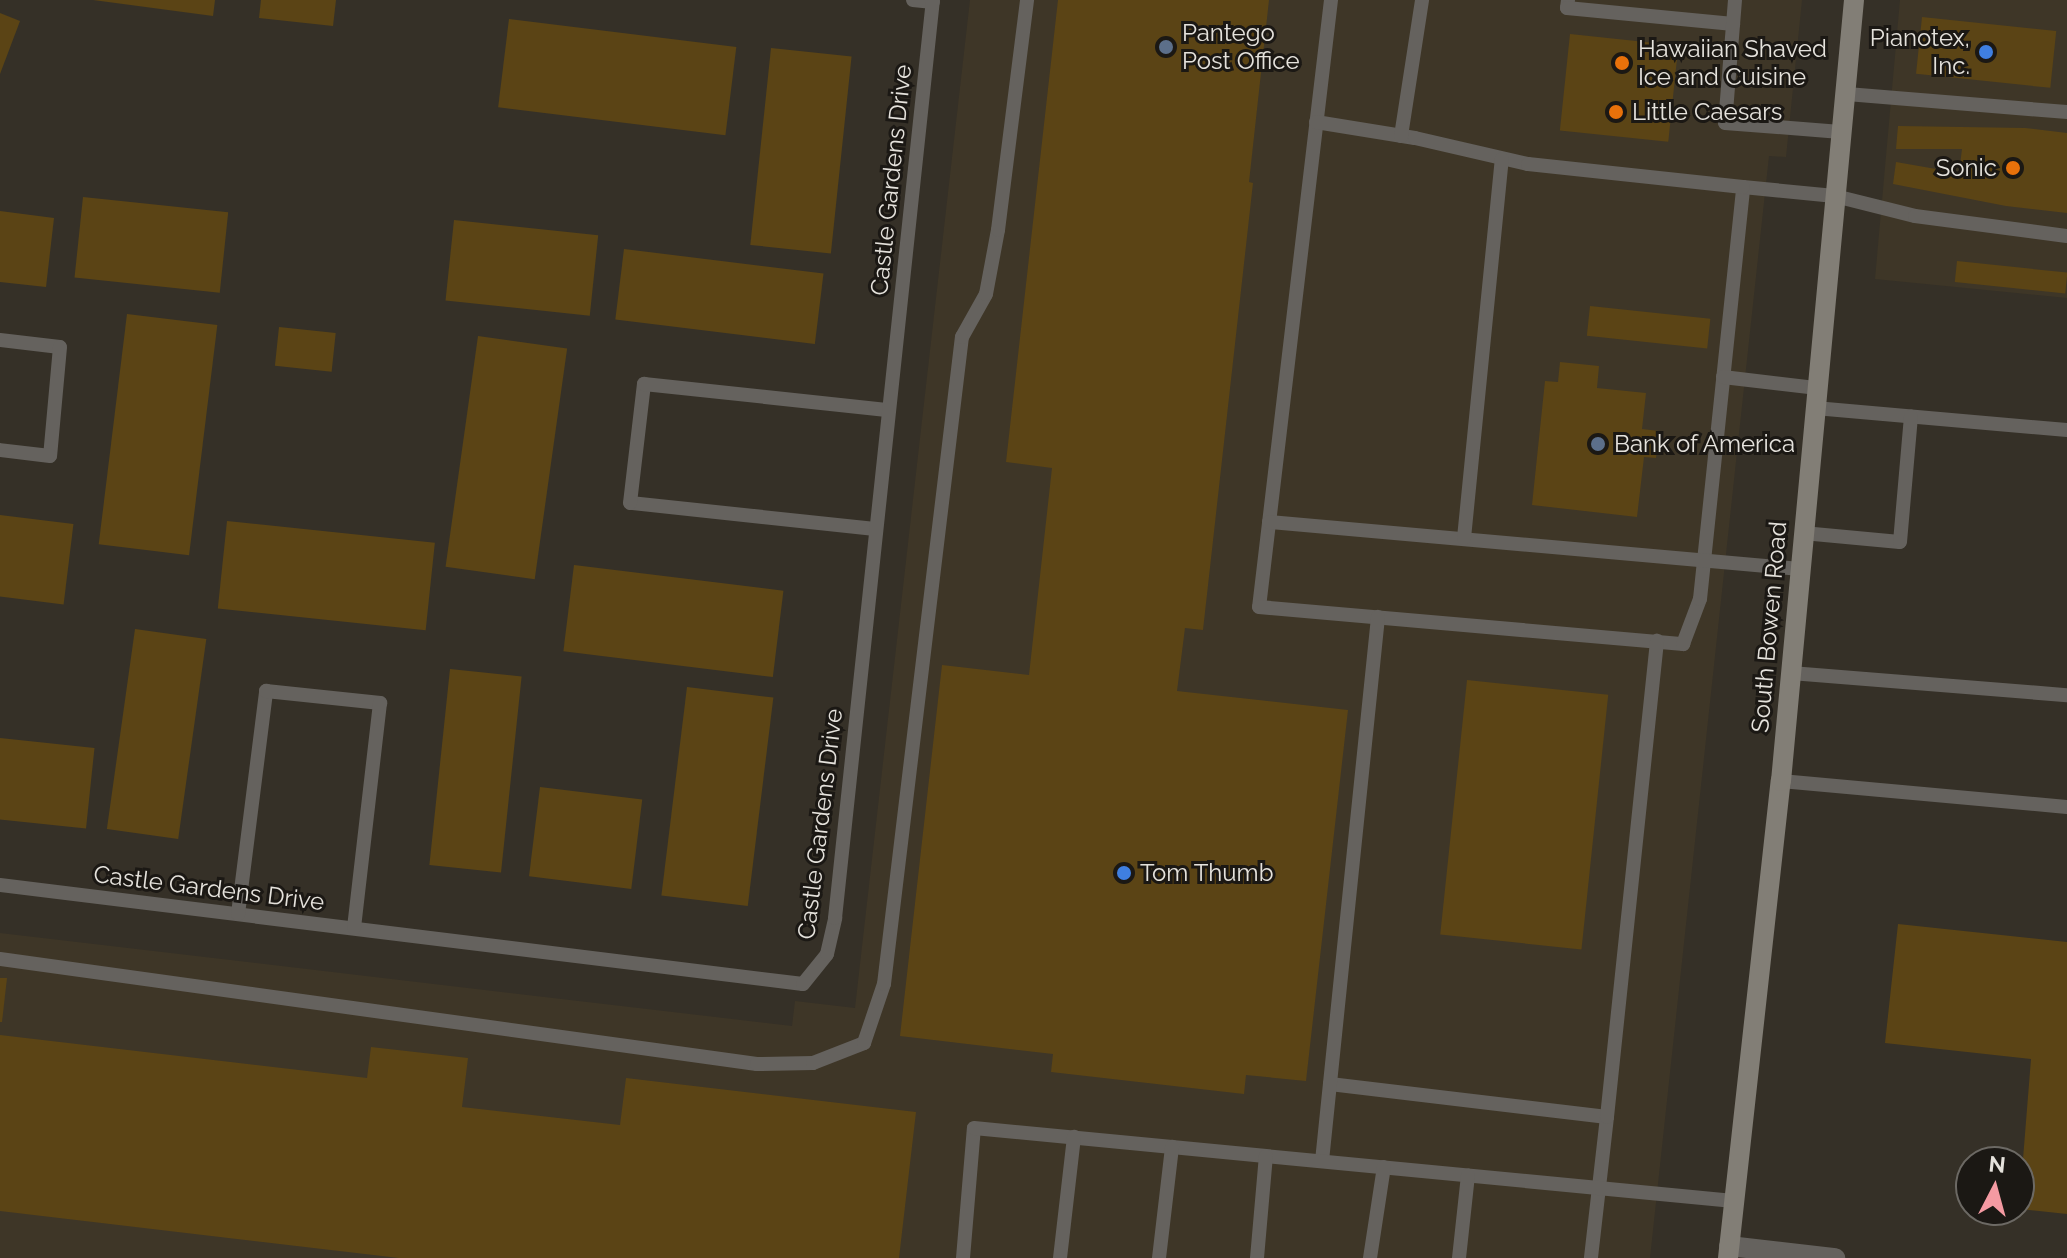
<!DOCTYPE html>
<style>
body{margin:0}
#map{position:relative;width:2067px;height:1258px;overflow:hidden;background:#353027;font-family:Raleway,sans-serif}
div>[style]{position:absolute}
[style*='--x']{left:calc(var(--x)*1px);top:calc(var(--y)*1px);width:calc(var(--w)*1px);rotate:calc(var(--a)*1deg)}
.built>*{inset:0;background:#3e3627}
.building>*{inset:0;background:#5b4415;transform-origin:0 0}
.lane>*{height:14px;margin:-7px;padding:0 7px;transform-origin:7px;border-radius:7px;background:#65625e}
.street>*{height:20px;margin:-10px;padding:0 10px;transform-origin:10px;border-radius:10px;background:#65625e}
.secondary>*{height:20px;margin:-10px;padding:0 10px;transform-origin:10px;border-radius:10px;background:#827e76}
.dots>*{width:22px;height:22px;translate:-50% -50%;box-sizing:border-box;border:4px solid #1b1814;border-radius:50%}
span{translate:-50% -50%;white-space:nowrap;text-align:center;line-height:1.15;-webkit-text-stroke:6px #1b1814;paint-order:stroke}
.poi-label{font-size:24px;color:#e5e2dc}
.left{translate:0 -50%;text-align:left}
.right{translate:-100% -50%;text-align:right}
.street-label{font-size:24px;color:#e5e2dc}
.north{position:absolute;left:1955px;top:1146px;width:80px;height:80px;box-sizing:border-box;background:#1b1814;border:2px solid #6c6964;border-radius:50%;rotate:6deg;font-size:22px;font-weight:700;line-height:32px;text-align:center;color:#e5e2dc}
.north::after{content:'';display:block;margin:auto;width:28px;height:36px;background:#f49aa2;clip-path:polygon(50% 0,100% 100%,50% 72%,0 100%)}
</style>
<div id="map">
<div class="built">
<i style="clip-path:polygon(970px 0,1802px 0,1786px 157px,1769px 156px,1650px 1258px,0 1258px,0 933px,792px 1026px,795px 1001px,855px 1008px)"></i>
<i style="clip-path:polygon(1900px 0,2067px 0,2067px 298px,1875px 279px)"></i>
</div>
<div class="building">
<i style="clip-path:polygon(93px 0,215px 0,213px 16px)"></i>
<i style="clip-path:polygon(261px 0,336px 0,333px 26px,259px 18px)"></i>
<i style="clip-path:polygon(1058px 0,1269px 0,1249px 182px,1253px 183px,1203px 630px,1185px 628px,1177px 691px,1348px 710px,1306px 1081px,1246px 1075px,1244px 1094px,1051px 1072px,1053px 1054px,900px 1036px,942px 665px,1029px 675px,1052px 468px,1006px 462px)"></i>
<i style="clip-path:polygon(0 13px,20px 21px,0 74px)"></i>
<i style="left:1922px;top:17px;width:135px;height:57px;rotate:6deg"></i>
<i style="left:509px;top:19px;width:229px;height:89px;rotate:7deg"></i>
<i style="left:1570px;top:34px;width:109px;height:97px;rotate:6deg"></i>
<i style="left:771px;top:48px;width:81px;height:198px;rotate:6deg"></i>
<i style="clip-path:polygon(1898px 126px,2025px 128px,2067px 133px,2067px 213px,2006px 206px,1893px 184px,1896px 162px,1959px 173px,1962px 149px,1896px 149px)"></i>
<i style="left:83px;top:197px;width:146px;height:81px;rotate:6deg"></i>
<i style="clip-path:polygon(0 211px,54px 218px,46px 287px,0 282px)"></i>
<i style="left:454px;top:220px;width:145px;height:81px;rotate:6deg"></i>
<i style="left:624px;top:249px;width:201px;height:71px;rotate:7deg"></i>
<i style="left:1957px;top:261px;width:111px;height:21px;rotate:6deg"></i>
<i style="left:1590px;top:306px;width:121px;height:30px;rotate:6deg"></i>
<i style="left:127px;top:314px;width:91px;height:232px;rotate:7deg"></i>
<i style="left:279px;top:327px;width:57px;height:39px;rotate:6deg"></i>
<i style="left:478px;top:336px;width:90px;height:233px;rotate:8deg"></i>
<i style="clip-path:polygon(1560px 362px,1599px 366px,1597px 388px,1646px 393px,1642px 429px,1659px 431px,1656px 458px,1644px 457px,1637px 517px,1532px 505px,1545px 381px,1558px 382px)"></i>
<i style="left:0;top:515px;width:74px;height:81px;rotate:7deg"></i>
<i style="left:227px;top:521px;width:209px;height:88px;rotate:6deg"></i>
<i style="left:574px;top:565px;width:211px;height:87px;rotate:7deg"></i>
<i style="left:135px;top:629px;width:72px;height:202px;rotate:8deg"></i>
<i style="left:450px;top:669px;width:72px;height:197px;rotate:6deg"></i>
<i style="left:1467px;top:680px;width:142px;height:256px;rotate:6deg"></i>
<i style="left:687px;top:687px;width:87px;height:210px;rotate:7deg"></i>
<i style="left:0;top:738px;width:95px;height:81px;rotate:6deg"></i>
<i style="left:540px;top:787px;width:103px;height:90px;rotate:7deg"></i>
<i style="clip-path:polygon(1898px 924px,2067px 942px,2067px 1214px,2019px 1209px,2031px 1059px,1885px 1043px)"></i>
<i style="clip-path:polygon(0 978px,7px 978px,2px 1022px,0 1022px)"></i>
<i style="clip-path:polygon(0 1035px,367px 1078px,371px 1047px,468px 1058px,462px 1107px,620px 1125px,626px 1078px,916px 1112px,899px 1258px,399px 1258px,0 1211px)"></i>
</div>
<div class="lane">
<i style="--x:913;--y:0;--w:20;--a:6"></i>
<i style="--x:1331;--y:0;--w:611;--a:96.76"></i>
<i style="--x:1259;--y:607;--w:426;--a:5"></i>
<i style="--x:1683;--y:644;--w:48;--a:-69.3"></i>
<i style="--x:1700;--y:599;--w:414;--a:-84"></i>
<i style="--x:1743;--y:187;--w:92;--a:5.6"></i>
<i style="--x:1835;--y:196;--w:82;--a:14"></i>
<i style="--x:1915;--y:216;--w:153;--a:7.5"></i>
<i style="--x:1568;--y:0;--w:8;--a:97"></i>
<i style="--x:1567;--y:8;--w:167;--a:5.5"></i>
<i style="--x:1735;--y:0;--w:123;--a:94.6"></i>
<i style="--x:1725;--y:123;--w:116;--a:4.4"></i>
<i style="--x:1847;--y:94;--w:221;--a:4.7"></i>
<i style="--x:1316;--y:122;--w:100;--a:9.2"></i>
<i style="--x:1415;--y:138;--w:116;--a:13"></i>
<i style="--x:1528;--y:164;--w:216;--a:6.1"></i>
<i style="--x:1401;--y:136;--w:138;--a:-81.2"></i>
<i style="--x:0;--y:340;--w:60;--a:6.7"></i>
<i style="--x:60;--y:347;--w:109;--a:95.2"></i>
<i style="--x:50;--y:456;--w:50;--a:-173.2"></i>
<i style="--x:1723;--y:377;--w:95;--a:6.7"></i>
<i style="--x:1815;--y:408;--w:253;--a:5"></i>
<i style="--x:1269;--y:522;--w:533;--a:5.06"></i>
<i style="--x:875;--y:529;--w:246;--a:-173.9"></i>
<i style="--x:630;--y:503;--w:120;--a:-83.3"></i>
<i style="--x:644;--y:384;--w:244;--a:6.1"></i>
<i style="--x:1803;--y:533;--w:97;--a:5.3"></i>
<i style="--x:1900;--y:542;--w:126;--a:-85"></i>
<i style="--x:1464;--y:538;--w:381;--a:-84.3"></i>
<i style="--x:1791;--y:673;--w:277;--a:4.6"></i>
<i style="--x:1781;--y:781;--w:287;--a:5.2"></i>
<i style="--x:0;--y:885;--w:809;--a:7.03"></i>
<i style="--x:803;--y:984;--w:38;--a:-51"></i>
<i style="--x:827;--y:954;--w:37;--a:-77"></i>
<i style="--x:835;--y:918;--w:923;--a:-83.91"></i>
<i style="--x:238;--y:914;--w:225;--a:-82.8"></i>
<i style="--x:266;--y:691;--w:115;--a:6"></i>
<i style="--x:380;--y:703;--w:226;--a:96.6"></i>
<i style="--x:0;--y:959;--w:764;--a:7.9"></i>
<i style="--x:757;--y:1064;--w:56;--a:-1"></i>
<i style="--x:813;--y:1063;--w:55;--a:-21.4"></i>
<i style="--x:864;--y:1043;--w:62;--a:-71.3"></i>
<i style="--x:884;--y:984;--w:652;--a:-83.13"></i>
<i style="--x:962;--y:337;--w:49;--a:-60.8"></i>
<i style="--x:986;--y:294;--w:65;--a:-79.4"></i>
<i style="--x:998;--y:230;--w:232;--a:-82.8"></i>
<i style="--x:1330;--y:1084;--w:279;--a:6.8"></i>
<i style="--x:1607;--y:1117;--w:142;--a:96.5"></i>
<i style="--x:1607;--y:1117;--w:479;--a:-84"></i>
<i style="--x:1322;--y:1161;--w:547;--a:-84.12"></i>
<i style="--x:963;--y:1258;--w:130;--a:-85.2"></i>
<i style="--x:974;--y:1128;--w:763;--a:5.49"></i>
<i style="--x:1060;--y:1258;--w:122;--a:-83.4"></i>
<i style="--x:1159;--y:1258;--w:112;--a:-83.3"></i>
<i style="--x:1257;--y:1258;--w:102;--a:-85"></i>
<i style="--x:1370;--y:1258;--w:92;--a:-81.3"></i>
<i style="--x:1459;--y:1258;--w:83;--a:-83.8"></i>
</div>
<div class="street">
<i style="--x:1729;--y:1246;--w:107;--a:6.5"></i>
</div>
<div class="secondary">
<i style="--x:1728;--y:1258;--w:480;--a:-83.7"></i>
<i style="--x:1781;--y:781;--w:784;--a:-84.66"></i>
</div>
<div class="dots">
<i style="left:1166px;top:47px;background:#5c6f8a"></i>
<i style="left:1986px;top:52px;background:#3f7fe0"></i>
<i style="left:1622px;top:63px;background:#e8710a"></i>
<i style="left:1616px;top:112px;background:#e8710a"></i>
<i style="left:2013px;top:168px;background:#e8710a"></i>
<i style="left:1598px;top:444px;background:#5c6f8a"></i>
<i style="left:1124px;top:873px;background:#3f7fe0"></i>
</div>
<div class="poi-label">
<span class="left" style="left:1182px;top:47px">Pantego<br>Post Office</span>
<span class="right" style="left:1970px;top:52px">Pianotex,<br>Inc.</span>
<span class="left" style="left:1638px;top:63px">Hawaiian Shaved<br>Ice and Cuisine</span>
<span class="left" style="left:1632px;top:112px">Little Caesars</span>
<span class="right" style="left:1997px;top:168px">Sonic</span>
<span class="left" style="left:1614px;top:444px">Bank of America</span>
<span class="left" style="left:1140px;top:873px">Tom Thumb</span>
</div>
<div class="street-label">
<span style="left:891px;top:180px;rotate:-84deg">Castle Gardens Drive</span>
<span style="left:1769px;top:627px;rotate:-85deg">South Bowen Road</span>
<span style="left:820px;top:824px;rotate:-83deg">Castle Gardens Drive</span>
<span style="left:209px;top:888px;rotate:7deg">Castle Gardens Drive</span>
</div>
<div class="north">N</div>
</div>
